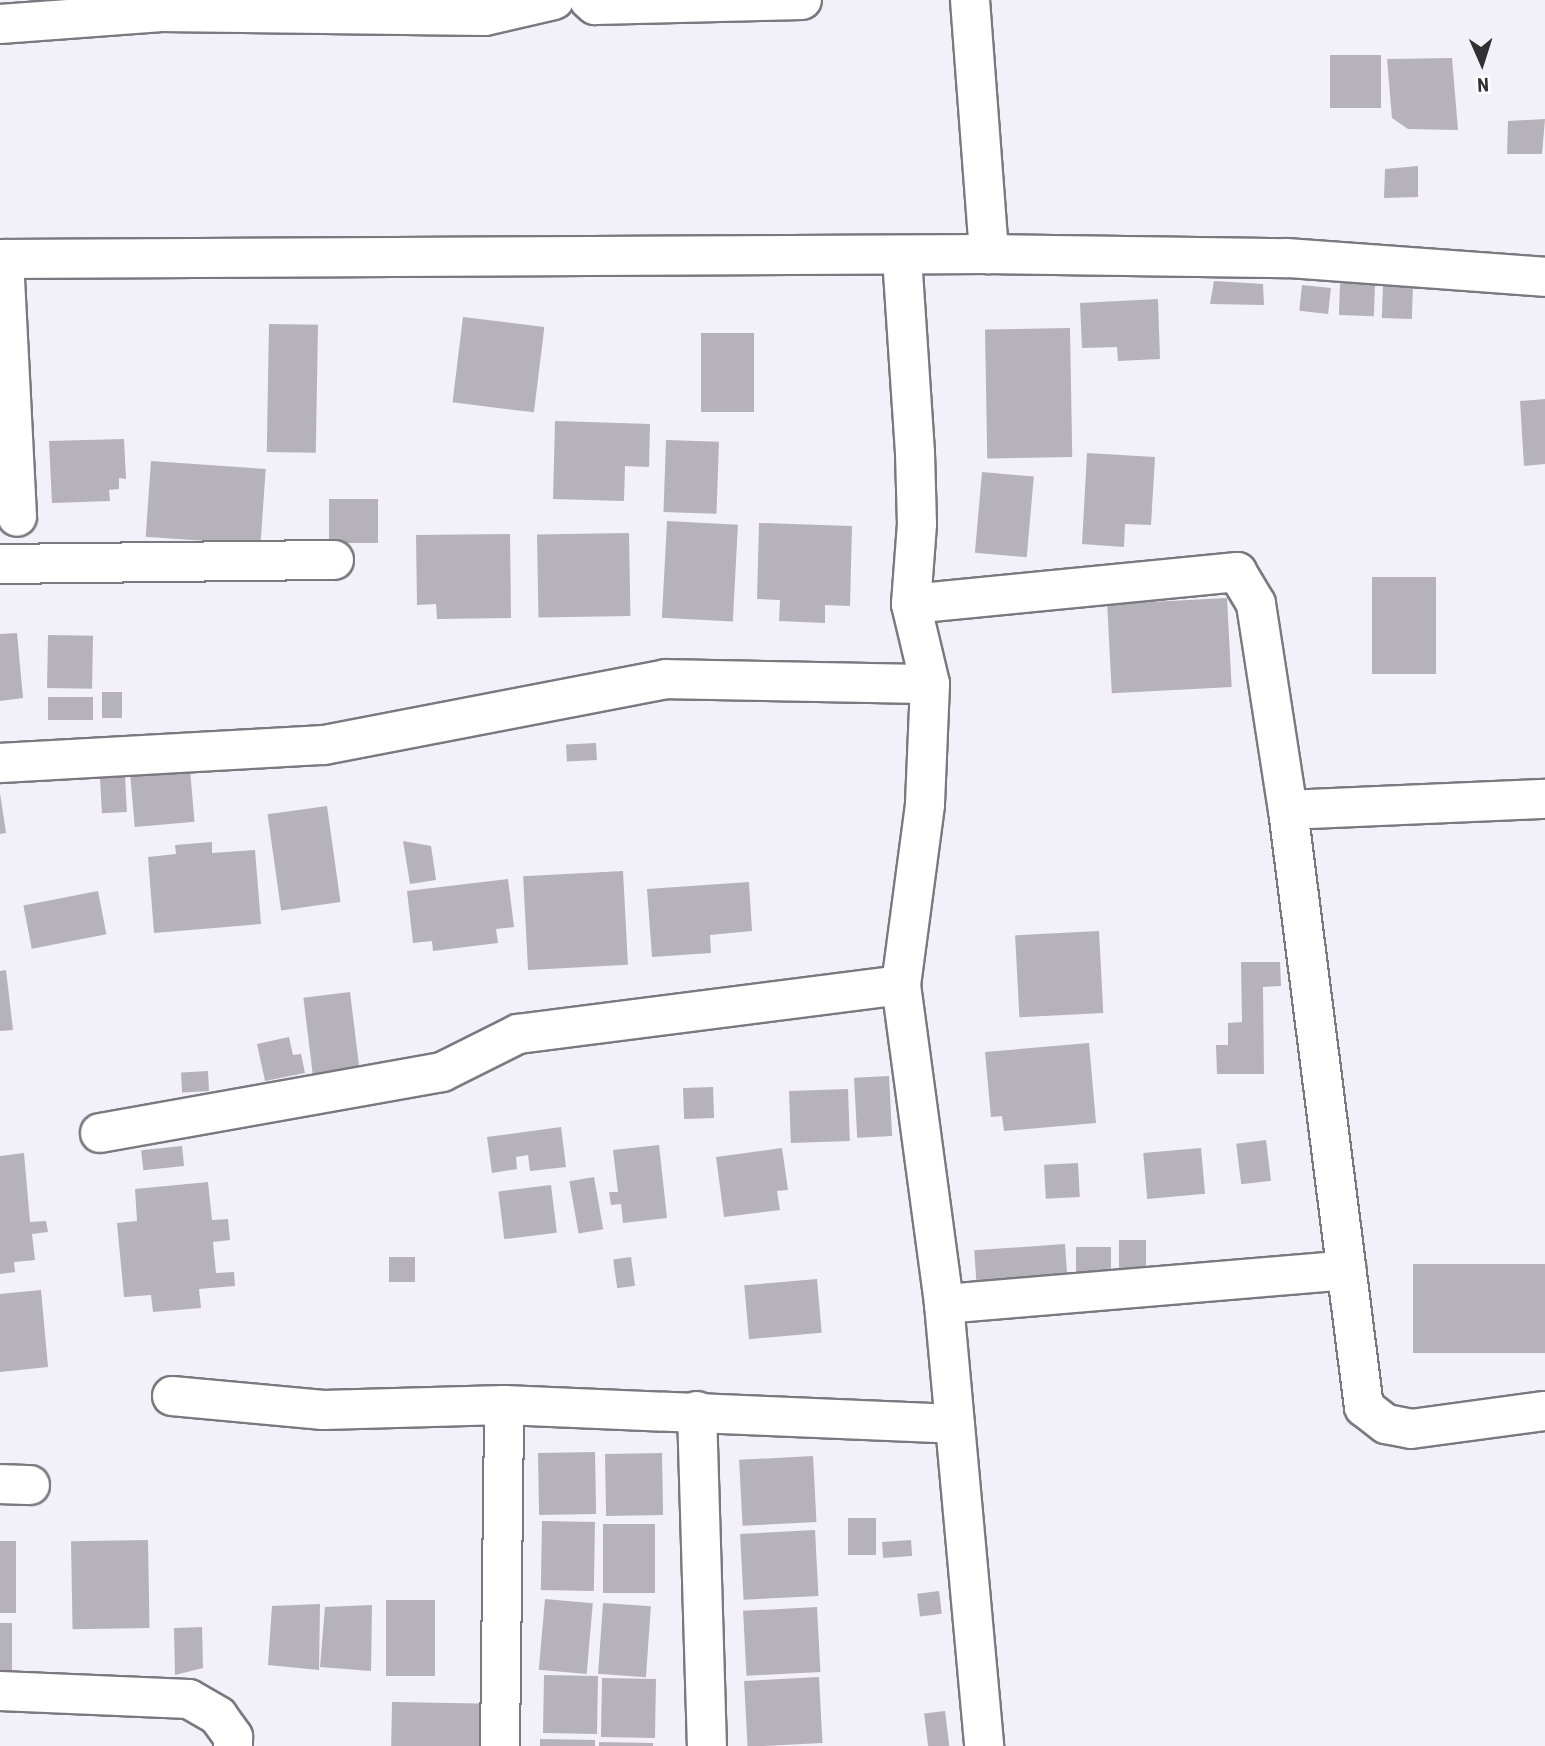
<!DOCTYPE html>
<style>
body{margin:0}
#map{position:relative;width:1545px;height:1746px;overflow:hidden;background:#f2f0f8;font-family:"Roboto Condensed",sans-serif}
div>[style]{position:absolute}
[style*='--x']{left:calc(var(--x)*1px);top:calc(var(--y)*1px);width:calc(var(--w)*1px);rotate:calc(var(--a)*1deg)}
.building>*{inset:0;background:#b5b2ba;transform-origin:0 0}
.roads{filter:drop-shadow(2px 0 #7a7980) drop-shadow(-2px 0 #7a7980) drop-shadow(0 2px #7a7980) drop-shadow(0 -2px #7a7980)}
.minor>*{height:38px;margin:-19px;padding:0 19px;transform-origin:19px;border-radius:19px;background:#fff}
span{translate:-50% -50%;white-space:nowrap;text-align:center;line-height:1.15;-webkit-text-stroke:6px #fff;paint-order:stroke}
.north{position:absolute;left:1447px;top:28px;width:70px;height:70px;-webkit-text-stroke:5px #fff;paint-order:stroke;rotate:177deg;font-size:19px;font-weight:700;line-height:28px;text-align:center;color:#313134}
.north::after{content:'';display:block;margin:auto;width:24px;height:32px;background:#313134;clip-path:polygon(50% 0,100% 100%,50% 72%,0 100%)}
</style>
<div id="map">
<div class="building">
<i style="left:1330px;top:55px;width:51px;height:53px"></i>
<i style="clip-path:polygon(1452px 58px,1458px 130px,1408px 129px,1392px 118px,1387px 59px)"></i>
<i style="clip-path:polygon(1545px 119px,1542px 154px,1507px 154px,1508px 121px)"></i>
<i style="clip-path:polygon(1418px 166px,1418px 197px,1384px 198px,1385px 169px)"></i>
<i style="clip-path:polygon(1214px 281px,1263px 284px,1264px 305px,1210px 304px)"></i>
<i style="left:1340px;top:283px;width:35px;height:32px;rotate:2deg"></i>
<i style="left:1302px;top:285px;width:29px;height:26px;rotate:6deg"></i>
<i style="left:1383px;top:285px;width:30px;height:33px;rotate:2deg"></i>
<i style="clip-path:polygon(1158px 299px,1160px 359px,1118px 361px,1117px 347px,1082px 348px,1080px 303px)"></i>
<i style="left:463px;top:317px;width:82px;height:86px;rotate:7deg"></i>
<i style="left:269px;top:324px;width:49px;height:128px;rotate:1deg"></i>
<i style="left:1070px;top:328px;width:129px;height:85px;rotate:89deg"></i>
<i style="left:701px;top:333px;width:53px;height:79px"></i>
<i style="clip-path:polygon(1545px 399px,1545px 464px,1524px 466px,1520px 401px)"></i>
<i style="clip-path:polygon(555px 421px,650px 424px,649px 467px,625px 466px,624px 501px,553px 499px)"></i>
<i style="clip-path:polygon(124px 439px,126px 479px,119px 478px,119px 489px,109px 490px,110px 501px,52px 503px,49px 441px)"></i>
<i style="left:666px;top:440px;width:53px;height:72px;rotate:2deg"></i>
<i style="clip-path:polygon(1087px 453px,1155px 457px,1151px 525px,1125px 524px,1124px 547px,1082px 544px)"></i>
<i style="left:151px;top:461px;width:115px;height:76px;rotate:4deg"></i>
<i style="left:982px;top:472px;width:52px;height:81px;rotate:5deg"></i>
<i style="left:329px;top:499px;width:49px;height:44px"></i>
<i style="left:667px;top:521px;width:71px;height:97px;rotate:3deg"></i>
<i style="clip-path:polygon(759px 523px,852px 526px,850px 606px,825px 605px,825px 623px,779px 621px,780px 600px,757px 599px)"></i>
<i style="left:629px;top:533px;width:83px;height:92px;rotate:89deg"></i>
<i style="clip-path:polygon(510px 534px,511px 618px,437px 619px,436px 604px,417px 605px,416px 535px)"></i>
<i style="left:1372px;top:577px;width:64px;height:97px"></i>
<i style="left:1227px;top:598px;width:89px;height:120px;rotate:87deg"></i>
<i style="clip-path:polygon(17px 633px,23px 698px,0 701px,0 634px)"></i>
<i style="left:48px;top:635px;width:45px;height:53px;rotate:1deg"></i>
<i style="left:102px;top:692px;width:20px;height:26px"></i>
<i style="left:48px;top:697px;width:45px;height:23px"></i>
<i style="left:596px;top:743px;width:17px;height:30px;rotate:87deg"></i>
<i style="left:190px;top:770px;width:52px;height:60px;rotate:85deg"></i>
<i style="left:125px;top:776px;width:36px;height:25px;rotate:87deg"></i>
<i style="clip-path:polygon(0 793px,6px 833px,0 834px)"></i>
<i style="left:327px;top:806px;width:97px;height:60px;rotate:82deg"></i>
<i style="clip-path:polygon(403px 841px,431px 846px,436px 880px,410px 884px)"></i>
<i style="clip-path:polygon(212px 842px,212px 853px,255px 850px,261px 924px,154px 933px,148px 857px,176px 854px,175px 845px)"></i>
<i style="left:623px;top:871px;width:94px;height:100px;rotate:87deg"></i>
<i style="clip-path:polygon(508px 879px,514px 927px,496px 929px,498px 943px,433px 951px,432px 941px,413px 943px,407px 891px)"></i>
<i style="clip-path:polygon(749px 882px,752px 931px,710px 935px,711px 953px,652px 957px,647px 889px)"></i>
<i style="left:98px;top:891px;width:44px;height:76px;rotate:79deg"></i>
<i style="left:1099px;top:931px;width:82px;height:84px;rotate:87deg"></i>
<i style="clip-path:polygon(1241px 962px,1280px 962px,1281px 986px,1263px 987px,1264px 1074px,1217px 1074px,1216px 1045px,1228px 1045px,1228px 1023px,1242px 1022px)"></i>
<i style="clip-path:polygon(6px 970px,13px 1030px,0 1031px,0 971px)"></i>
<i style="left:350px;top:992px;width:79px;height:47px;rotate:83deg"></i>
<i style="clip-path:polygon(289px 1037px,293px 1055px,301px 1054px,305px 1073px,265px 1081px,257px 1044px)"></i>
<i style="clip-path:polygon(1089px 1043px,1096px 1123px,1004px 1131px,1002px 1116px,991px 1117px,985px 1052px)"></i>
<i style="left:208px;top:1071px;width:20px;height:27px;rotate:87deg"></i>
<i style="left:889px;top:1076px;width:60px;height:35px;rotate:87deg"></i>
<i style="left:713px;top:1087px;width:31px;height:30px;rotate:88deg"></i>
<i style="left:848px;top:1089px;width:52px;height:59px;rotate:88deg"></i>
<i style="clip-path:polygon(561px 1127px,566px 1167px,530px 1171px,528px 1155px,516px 1157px,517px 1169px,492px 1173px,487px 1137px)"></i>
<i style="left:1266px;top:1140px;width:41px;height:30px;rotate:83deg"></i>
<i style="clip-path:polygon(659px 1145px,667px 1218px,623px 1223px,621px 1204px,611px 1205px,609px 1192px,618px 1192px,613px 1150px)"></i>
<i style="left:182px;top:1146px;width:20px;height:41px;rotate:84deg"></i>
<i style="clip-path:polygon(782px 1148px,788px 1190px,777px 1191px,780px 1210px,724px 1217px,716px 1157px)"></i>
<i style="left:1201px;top:1148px;width:46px;height:58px;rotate:85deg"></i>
<i style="clip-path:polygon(24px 1153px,30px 1222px,46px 1221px,48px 1232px,32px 1234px,35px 1260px,14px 1262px,15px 1272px,0 1274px,0 1156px)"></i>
<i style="left:1078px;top:1163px;width:34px;height:34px;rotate:87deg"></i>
<i style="left:594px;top:1177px;width:53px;height:25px;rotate:80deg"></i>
<i style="clip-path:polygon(208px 1182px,212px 1220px,228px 1219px,230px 1240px,213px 1242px,216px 1273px,234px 1272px,235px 1286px,199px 1289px,201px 1308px,153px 1312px,151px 1295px,124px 1297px,117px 1223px,137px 1221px,135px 1189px)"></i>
<i style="left:551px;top:1185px;width:48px;height:53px;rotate:83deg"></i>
<i style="left:1119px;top:1240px;width:27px;height:32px"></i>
<i style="left:1065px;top:1244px;width:30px;height:91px;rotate:86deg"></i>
<i style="left:1076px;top:1247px;width:35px;height:26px"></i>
<i style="left:389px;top:1257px;width:26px;height:25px"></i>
<i style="left:631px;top:1257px;width:29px;height:18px;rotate:82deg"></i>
<i style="left:1545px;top:1264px;width:89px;height:132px;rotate:90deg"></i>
<i style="left:817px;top:1279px;width:54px;height:73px;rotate:85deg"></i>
<i style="clip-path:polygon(41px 1290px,48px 1367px,0 1372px,0 1294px)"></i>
<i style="left:595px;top:1452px;width:62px;height:57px;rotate:89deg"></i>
<i style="left:662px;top:1453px;width:62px;height:57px;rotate:89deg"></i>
<i style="left:813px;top:1456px;width:66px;height:74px;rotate:87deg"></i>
<i style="left:848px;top:1518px;width:28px;height:37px"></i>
<i style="left:595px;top:1522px;width:69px;height:53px;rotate:91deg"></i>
<i style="left:655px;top:1524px;width:69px;height:52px;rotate:90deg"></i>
<i style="left:815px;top:1530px;width:66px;height:75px;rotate:87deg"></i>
<i style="left:148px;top:1540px;width:88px;height:77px;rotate:89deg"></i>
<i style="left:911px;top:1540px;width:16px;height:29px;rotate:86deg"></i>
<i style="left:0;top:1541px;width:16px;height:72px"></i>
<i style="left:939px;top:1591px;width:23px;height:22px;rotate:83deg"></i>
<i style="left:545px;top:1599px;width:48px;height:71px;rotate:5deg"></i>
<i style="left:386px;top:1600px;width:49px;height:76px"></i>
<i style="left:603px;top:1603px;width:48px;height:71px;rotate:4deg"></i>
<i style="clip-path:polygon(320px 1604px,319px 1670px,268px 1665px,272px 1606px)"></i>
<i style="clip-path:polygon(372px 1605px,371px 1671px,320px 1667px,325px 1607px)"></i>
<i style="left:817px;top:1607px;width:65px;height:74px;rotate:87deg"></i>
<i style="left:0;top:1623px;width:12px;height:51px"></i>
<i style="clip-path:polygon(202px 1627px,203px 1668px,175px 1675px,174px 1628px)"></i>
<i style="left:544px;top:1675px;width:54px;height:58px;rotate:1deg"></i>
<i style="left:819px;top:1677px;width:66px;height:75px;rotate:87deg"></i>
<i style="left:602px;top:1678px;width:54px;height:59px;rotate:1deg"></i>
<i style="left:392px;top:1702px;width:88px;height:44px;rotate:1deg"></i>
<i style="left:945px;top:1711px;width:35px;height:21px;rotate:83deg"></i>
<i style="clip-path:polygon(540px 1739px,595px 1740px,595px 1746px,540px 1746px)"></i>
<i style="clip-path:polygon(599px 1742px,653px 1743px,653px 1746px,599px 1746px)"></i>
</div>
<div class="roads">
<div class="minor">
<i style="--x:589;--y:0;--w:8;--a:40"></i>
<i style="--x:595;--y:5;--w:207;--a:-1.4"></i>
<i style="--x:970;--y:0;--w:255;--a:85.7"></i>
<i style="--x:0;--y:24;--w:162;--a:-4.2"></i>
<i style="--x:162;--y:12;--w:323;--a:0.7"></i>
<i style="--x:485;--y:16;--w:71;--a:-13.1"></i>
<i style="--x:902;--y:257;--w:196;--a:86.2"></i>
<i style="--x:915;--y:453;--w:71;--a:88.4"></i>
<i style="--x:917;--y:524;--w:80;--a:94.3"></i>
<i style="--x:911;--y:604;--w:82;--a:76.6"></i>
<i style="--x:930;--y:684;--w:121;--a:92.4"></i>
<i style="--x:925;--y:805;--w:182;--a:97.6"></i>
<i style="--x:901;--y:985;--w:322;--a:82.3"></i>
<i style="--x:944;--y:1304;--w:444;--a:84.8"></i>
<i style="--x:0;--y:259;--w:989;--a:-0.29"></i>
<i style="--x:989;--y:254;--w:299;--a:0.8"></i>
<i style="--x:1288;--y:258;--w:258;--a:4.2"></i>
<i style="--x:4;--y:259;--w:258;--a:87.1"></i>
<i style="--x:0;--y:564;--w:334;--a:-0.7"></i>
<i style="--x:911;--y:604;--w:328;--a:-5.6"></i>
<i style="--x:1237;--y:572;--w:37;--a:59"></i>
<i style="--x:1256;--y:604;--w:208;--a:81.2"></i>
<i style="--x:1288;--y:810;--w:602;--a:82.75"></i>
<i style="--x:1364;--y:1407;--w:28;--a:38"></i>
<i style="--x:1386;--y:1424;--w:25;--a:11"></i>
<i style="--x:1411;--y:1429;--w:135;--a:-7.7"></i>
<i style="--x:0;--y:763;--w:324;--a:-3.2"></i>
<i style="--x:324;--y:745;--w:348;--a:-10.9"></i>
<i style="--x:666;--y:679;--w:264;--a:1.1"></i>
<i style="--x:1288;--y:810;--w:257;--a:-2.5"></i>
<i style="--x:100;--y:1133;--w:347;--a:-10.1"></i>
<i style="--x:442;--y:1072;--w:85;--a:-26.6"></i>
<i style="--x:518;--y:1034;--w:386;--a:-7.3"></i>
<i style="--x:944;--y:1304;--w:404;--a:-4.8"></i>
<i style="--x:172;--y:1396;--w:152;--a:5.3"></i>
<i style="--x:323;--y:1410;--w:181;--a:-1.6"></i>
<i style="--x:504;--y:1405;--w:451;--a:2.4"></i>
<i style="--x:697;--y:1411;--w:335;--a:88.3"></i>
<i style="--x:0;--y:1484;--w:30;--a:2"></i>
<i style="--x:0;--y:1691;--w:189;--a:2.4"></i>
<i style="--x:189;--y:1699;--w:34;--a:30"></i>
<i style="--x:218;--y:1716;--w:26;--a:54"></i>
<i style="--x:233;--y:1737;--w:9;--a:90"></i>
<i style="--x:500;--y:1746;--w:341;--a:-89.3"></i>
</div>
</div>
<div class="north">N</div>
</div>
